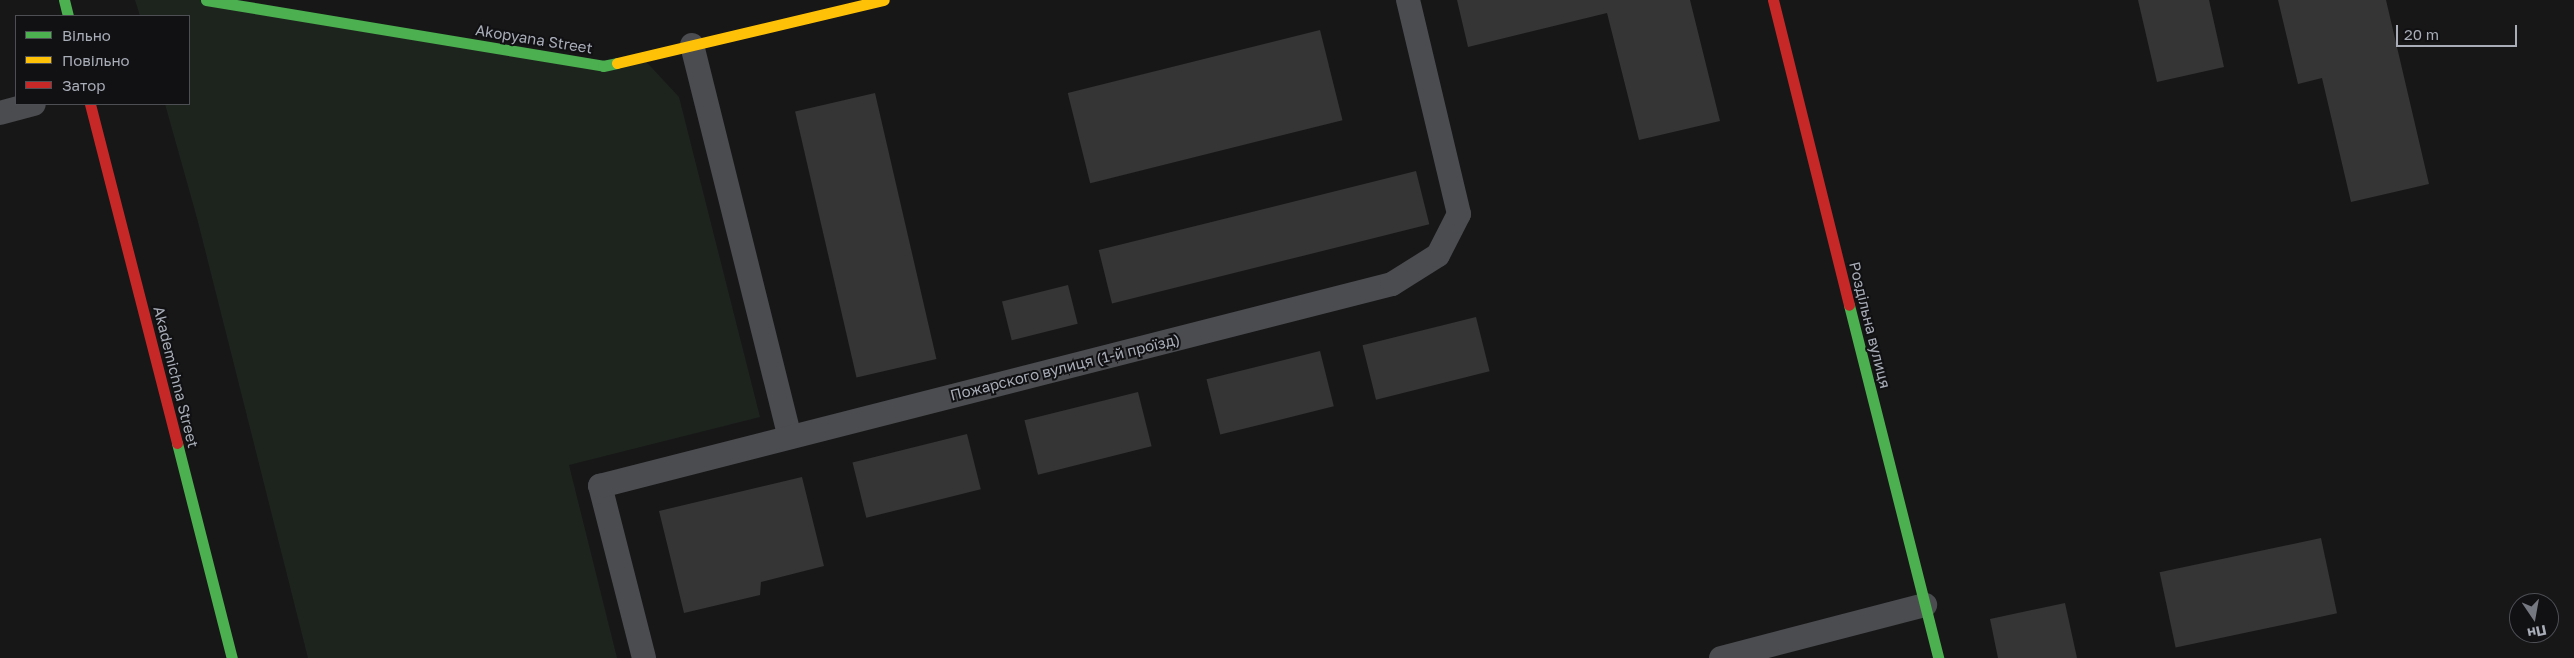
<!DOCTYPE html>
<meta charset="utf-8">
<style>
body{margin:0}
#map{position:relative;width:2574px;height:658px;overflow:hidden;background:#171717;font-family:"Golos Text",sans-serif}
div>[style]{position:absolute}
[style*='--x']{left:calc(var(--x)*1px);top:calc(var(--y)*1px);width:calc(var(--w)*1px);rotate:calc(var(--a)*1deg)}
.green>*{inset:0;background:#1d241e}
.building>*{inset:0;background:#353536;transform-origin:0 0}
.lane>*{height:24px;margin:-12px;padding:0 12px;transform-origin:12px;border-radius:12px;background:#4b4c50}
.fast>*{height:11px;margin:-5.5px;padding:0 5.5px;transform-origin:5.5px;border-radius:5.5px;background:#4caf50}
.slow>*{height:11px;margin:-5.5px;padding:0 5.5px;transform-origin:5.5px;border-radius:5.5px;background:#ffc107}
.jam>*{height:11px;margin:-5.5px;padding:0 5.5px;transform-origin:5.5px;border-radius:5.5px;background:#c62828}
span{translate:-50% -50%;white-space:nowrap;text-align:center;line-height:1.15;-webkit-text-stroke:4px #111113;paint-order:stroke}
.street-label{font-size:15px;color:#a8adb8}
.legend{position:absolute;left:15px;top:15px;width:175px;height:90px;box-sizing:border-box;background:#111113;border:1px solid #4d4f55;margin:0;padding:6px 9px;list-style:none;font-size:15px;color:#a8adb8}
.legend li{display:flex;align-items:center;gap:10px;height:25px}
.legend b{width:25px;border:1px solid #4d4f55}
.north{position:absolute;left:2509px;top:593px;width:50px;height:50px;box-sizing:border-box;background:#111113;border:1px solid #4d4f55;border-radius:50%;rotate:168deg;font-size:14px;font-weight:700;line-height:20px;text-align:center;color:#a8adb8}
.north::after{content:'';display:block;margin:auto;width:18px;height:22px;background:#757880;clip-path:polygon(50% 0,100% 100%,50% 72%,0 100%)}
.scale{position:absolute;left:2396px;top:25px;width:121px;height:22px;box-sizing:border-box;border:2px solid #a8adb8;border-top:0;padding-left:6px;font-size:15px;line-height:18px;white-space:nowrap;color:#a8adb8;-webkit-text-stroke:4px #111113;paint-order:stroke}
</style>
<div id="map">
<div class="green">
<i style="clip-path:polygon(135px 0,227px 0,603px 61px,638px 53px,679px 97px,760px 417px,569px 465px,617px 658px,308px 658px,197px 218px,165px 104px,189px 104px,189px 16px,140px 16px)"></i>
</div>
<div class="building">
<i style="clip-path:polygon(1457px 0,1690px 0,1720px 121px,1639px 140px,1607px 13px,1468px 47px)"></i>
<i style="clip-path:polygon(2138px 0,2209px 0,2224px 67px,2157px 82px)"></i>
<i style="clip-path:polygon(2278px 0,2386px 0,2429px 184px,2351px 202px,2322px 78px,2298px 84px)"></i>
<i style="left:1320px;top:30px;width:93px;height:260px;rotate:76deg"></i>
<i style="left:875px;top:93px;width:273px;height:82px;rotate:77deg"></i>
<i style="left:1416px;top:171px;width:55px;height:327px;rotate:76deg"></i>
<i style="left:1068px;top:285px;width:40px;height:68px;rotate:76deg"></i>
<i style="left:1476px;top:317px;width:56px;height:117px;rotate:76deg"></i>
<i style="left:1320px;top:351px;width:57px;height:117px;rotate:76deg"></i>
<i style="left:1138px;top:392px;width:56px;height:117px;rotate:76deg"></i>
<i style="left:967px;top:434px;width:57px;height:118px;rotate:76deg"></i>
<i style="clip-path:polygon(802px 477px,824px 566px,761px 582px,760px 595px,684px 613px,659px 511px)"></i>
<i style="left:2321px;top:538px;width:77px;height:165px;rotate:78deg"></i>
<i style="clip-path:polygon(2065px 603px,2077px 658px,1998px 658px,1990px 619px)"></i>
</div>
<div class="lane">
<i style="--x:692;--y:45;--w:404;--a:76"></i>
<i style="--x:0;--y:113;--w:35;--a:-15"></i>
<i style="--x:644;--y:658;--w:178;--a:-104.3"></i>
<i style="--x:600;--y:486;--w:817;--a:-14.31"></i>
<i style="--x:1392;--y:284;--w:54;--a:-32.2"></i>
<i style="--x:1438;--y:255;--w:46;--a:-62.9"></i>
<i style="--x:1459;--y:214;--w:220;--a:-103.4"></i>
<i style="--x:1721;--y:658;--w:211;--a:-14.6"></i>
</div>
<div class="fast">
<i style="--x:64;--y:0;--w:16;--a:76"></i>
<i style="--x:206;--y:0;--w:402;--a:9.4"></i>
<i style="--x:603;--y:66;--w:14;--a:-12"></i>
<i style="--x:1849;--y:305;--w:364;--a:75.8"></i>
<i style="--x:177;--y:443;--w:222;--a:75.7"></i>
</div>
<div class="slow">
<i style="--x:617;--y:63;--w:274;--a:-13.3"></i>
</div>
<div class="jam">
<i style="--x:1773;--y:0;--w:314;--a:76"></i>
<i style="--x:90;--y:104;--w:350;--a:75.6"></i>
</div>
<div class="street-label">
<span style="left:534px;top:39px;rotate:9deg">Akopyana Street</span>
<span style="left:1870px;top:325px;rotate:76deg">Роздільна вулиця</span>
<span style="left:1065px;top:367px;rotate:-14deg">Пожарского вулиця (1-й проїзд)</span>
<span style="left:176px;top:377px;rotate:76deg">Akademichna Street</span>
</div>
<ul class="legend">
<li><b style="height:6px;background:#4caf50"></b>Вільно</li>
<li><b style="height:6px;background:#ffc107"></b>Повільно</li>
<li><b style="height:6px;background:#c62828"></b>Затор</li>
</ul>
<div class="north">Пн</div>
<div class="scale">20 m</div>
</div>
